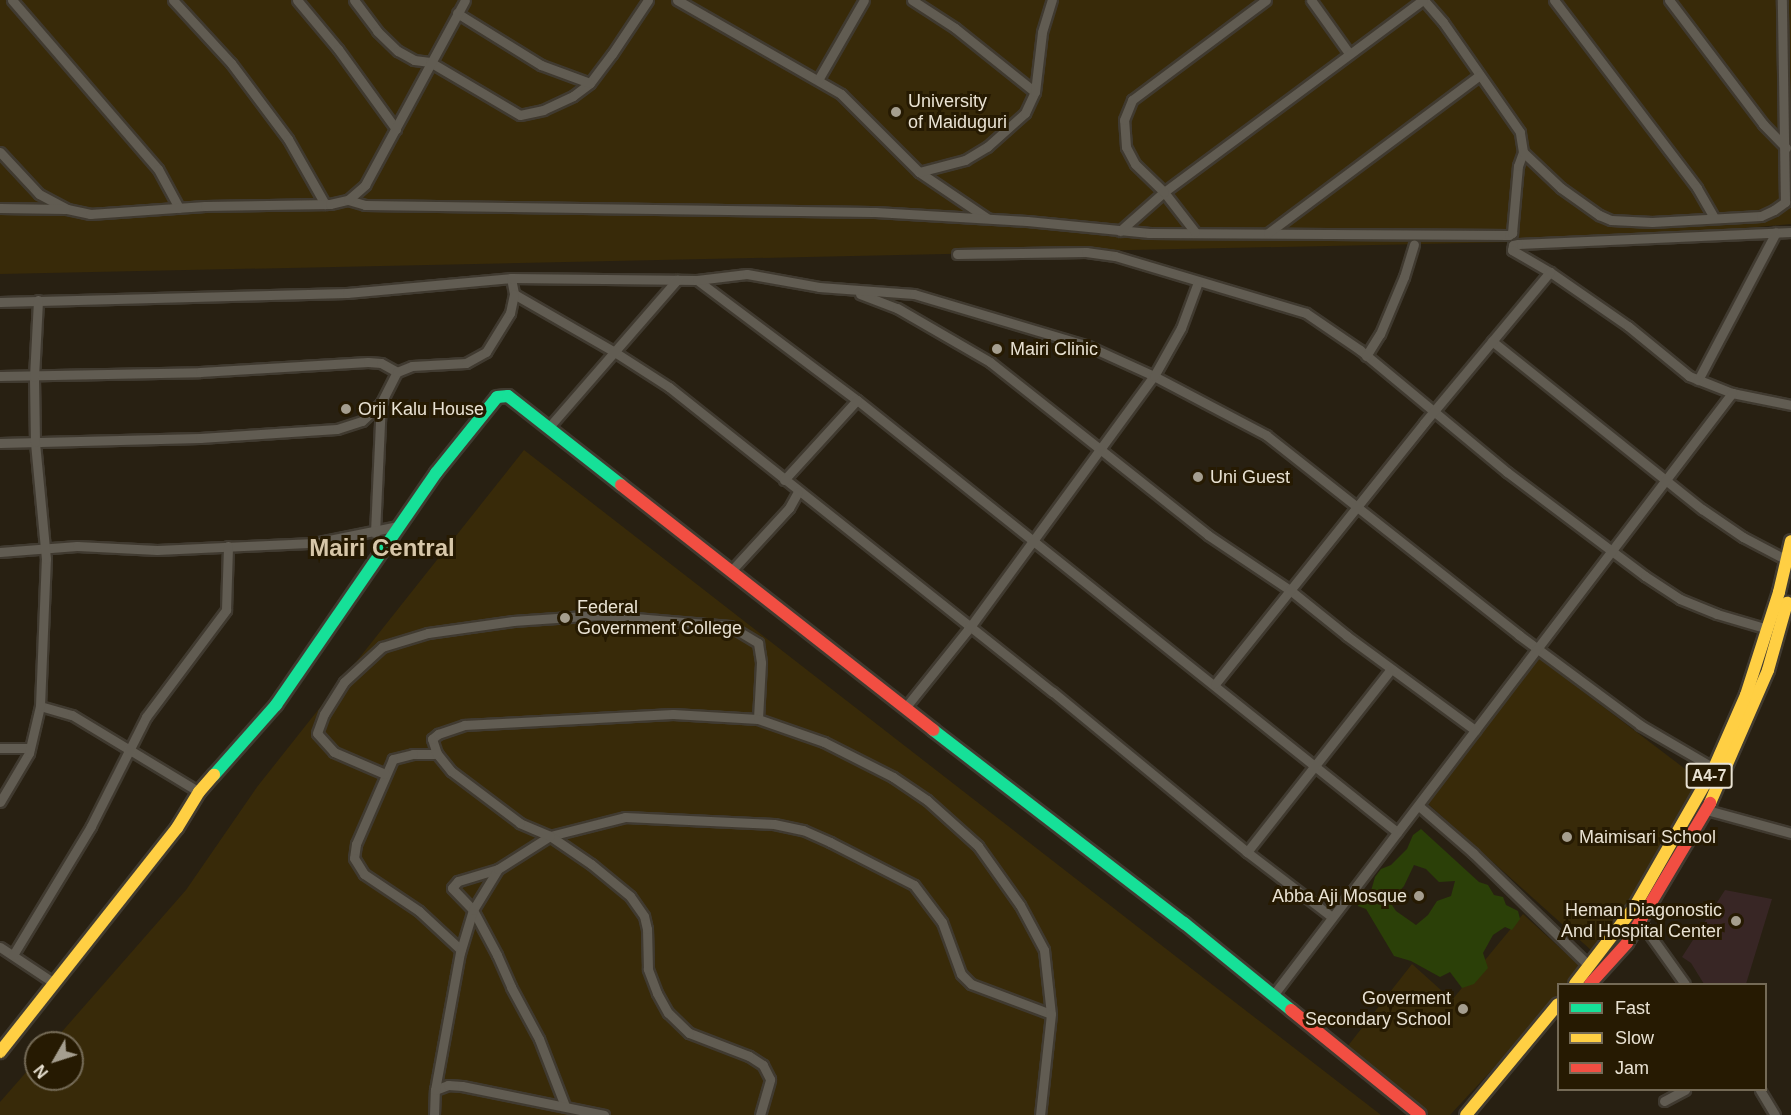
<!DOCTYPE html>
<style>
body{margin:0}
#map{position:relative;width:1791px;height:1115px;overflow:hidden;background:#282012;font-family:Arial,sans-serif}
div>[style]{position:absolute}
[style*='--x']{left:calc(var(--x)*1px);top:calc(var(--y)*1px);width:calc(var(--w)*1px);rotate:calc(var(--a)*1deg)}
.built>*{inset:0;background:#382a09}
.medical>*{inset:0;background:#382625}
.green>*{inset:0;background:#2b4008}
.roads{filter:drop-shadow(2px 0 #403a30) drop-shadow(-2px 0 #403a30) drop-shadow(0 2px #403a30) drop-shadow(0 -2px #403a30)}
.street>*{height:9px;margin:-4.5px;padding:0 4.5px;transform-origin:4.5px;border-radius:4.5px;background:#615c52}
.fast>*{height:12px;margin:-6px;padding:0 6px;transform-origin:6px;border-radius:6px;background:#16e098}
.slow>*{height:12px;margin:-6px;padding:0 6px;transform-origin:6px;border-radius:6px;background:#ffcf43}
.jam>*{height:12px;margin:-6px;padding:0 6px;transform-origin:6px;border-radius:6px;background:#f24e42}
.dots>*{width:16px;height:16px;translate:-50% -50%;box-sizing:border-box;border:3px solid #261a02;border-radius:50%}
span{translate:-50% -50%;white-space:nowrap;text-align:center;line-height:1.15;-webkit-text-stroke:6px #261a02;paint-order:stroke}
.shield-label span{padding:2px 4px;background:#261a02;border:2px solid;border-radius:4px;-webkit-text-stroke-width:0}
.shield-label{font-size:16px;color:#e9e2d3;font-weight:700}
.poi-label{font-size:18px;color:#e9e2d3}
.left{translate:0 -50%;text-align:left}
.right{translate:-100% -50%;text-align:right}
.district-label{font-size:24px;color:#d7c7a9;font-weight:700}
.legend{position:absolute;left:1557px;top:983px;width:210px;height:108px;box-sizing:border-box;background:#261a02;border:2px solid #746a56;margin:0;padding:8px 10px;list-style:none;font-size:18px;color:#e9e2d3}
.legend li{display:flex;align-items:center;gap:12px;height:30px}
.legend b{width:30px;border:2px solid #746a56}
.north{position:absolute;left:24px;top:1031px;width:60px;height:60px;box-sizing:border-box;background:#261a02;border:2px solid #746a56;border-radius:50%;rotate:231deg;font-size:16px;font-weight:700;line-height:24px;text-align:center;color:#e9e2d3}
.north::after{content:'';display:block;margin:auto;width:21px;height:27px;background:#a59e8f;clip-path:polygon(50% 0,100% 100%,50% 72%,0 100%)}
</style>
<div id="map">
<div class="built">
<i style="clip-path:polygon(0 0,1791px 0,1791px 224px,1607px 240px,0 274px)"></i>
<i style="clip-path:polygon(524px 450px,1192px 969px,1381px 1115px,0 1115px,0 1102px,36px 1061px,36px 1079px,72px 1079px,72px 1043px,52px 1043px,186px 890px,257px 787px)"></i>
<i style="clip-path:polygon(1539px 658px,1701px 781px,1649px 871px,1592px 951px,1427px 803px)"></i>
<i style="clip-path:polygon(1523px 914px,1583px 969px,1571px 984px,1558px 984px,1558px 999px,1450px 1115px,1429px 1115px,1347px 1047px,1412px 964px,1452px 1000px)"></i>
</div>
<div class="medical">
<i style="clip-path:polygon(1725px 890px,1772px 899px,1746px 984px,1704px 984px,1691px 963px,1682px 957px)"></i>
</div>
<div class="green">
<i style="clip-path:polygon(evenodd,1421px 829px,1479px 882px,1488px 885px,1494px 895px,1503px 897px,1506px 905px,1518px 911px,1520px 919px,1512px 930px,1505px 927px,1493px 935px,1483px 953px,1488px 968px,1474px 984px,1462px 988px,1450px 972px,1440px 977px,1411px 961px,1394px 956px,1366px 909px,1358px 906px,1359px 896px,1371px 891px,1375px 877px,1381px 869px,1391px 865px,1407px 849px,1413px 835px,1421px 829px,1414px 865px,1426px 869px,1439px 882px,1455px 881px,1451px 896px,1437px 901px,1428px 915px,1416px 925px,1396px 911px,1390px 902px,1404px 886px,1414px 865px)"></i>
</div>
<div class="roads">
<div class="street">
<i style="--x:12;--y:0;--w:223;--a:49.2"></i>
<i style="--x:158;--y:169;--w:44;--a:61.7"></i>
<i style="--x:173;--y:0;--w:86;--a:47.4"></i>
<i style="--x:231;--y:63;--w:95;--a:53.1"></i>
<i style="--x:288;--y:139;--w:75;--a:60.4"></i>
<i style="--x:297;--y:0;--w:64;--a:50.1"></i>
<i style="--x:338;--y:49;--w:99;--a:54.1"></i>
<i style="--x:354;--y:0;--w:39;--a:53"></i>
<i style="--x:377;--y:31;--w:29;--a:44"></i>
<i style="--x:398;--y:51;--w:18;--a:29"></i>
<i style="--x:414;--y:60;--w:16;--a:7"></i>
<i style="--x:430;--y:62;--w:104;--a:30.5"></i>
<i style="--x:520;--y:115;--w:24;--a:-12"></i>
<i style="--x:543;--y:110;--w:33;--a:-25"></i>
<i style="--x:573;--y:96;--w:21;--a:-37"></i>
<i style="--x:590;--y:83;--w:36;--a:-53"></i>
<i style="--x:612;--y:54;--w:65;--a:-56.3"></i>
<i style="--x:677;--y:0;--w:189;--a:29.8"></i>
<i style="--x:841;--y:94;--w:110;--a:45"></i>
<i style="--x:919;--y:172;--w:82;--a:34.1"></i>
<i style="--x:912;--y:0;--w:51;--a:33.1"></i>
<i style="--x:955;--y:28;--w:102;--a:38.7"></i>
<i style="--x:1311;--y:0;--w:65;--a:54.4"></i>
<i style="--x:1554;--y:0;--w:236;--a:52.7"></i>
<i style="--x:1697;--y:188;--w:34;--a:60"></i>
<i style="--x:1669;--y:0;--w:156;--a:52.8"></i>
<i style="--x:1763;--y:124;--w:33;--a:46"></i>
<i style="--x:457;--y:13;--w:99;--a:31.8"></i>
<i style="--x:541;--y:65;--w:52;--a:20.2"></i>
<i style="--x:818;--y:80;--w:92;--a:-60.1"></i>
<i style="--x:0;--y:152;--w:57;--a:47.1"></i>
<i style="--x:39;--y:194;--w:32;--a:28"></i>
<i style="--x:67;--y:209;--w:24;--a:12"></i>
<i style="--x:90;--y:214;--w:115;--a:-4"></i>
<i style="--x:205;--y:206;--w:125;--a:-0.9"></i>
<i style="--x:330;--y:204;--w:18;--a:-13"></i>
<i style="--x:348;--y:200;--w:18;--a:16"></i>
<i style="--x:365;--y:205;--w:510;--a:0.79"></i>
<i style="--x:875;--y:212;--w:152;--a:3.4"></i>
<i style="--x:1027;--y:221;--w:123;--a:5.6"></i>
<i style="--x:1149;--y:233;--w:360;--a:0.3"></i>
<i style="--x:1509;--y:235;--w:4;--a:-34"></i>
<i style="--x:1512;--y:233;--w:67;--a:-84.9"></i>
<i style="--x:1518;--y:166;--w:15;--a:-70"></i>
<i style="--x:1523;--y:152;--w:20;--a:-99"></i>
<i style="--x:1520;--y:132;--w:134;--a:-125"></i>
<i style="--x:1443;--y:22;--w:29;--a:-131"></i>
<i style="--x:1523;--y:152;--w:52;--a:43.5"></i>
<i style="--x:1561;--y:188;--w:47;--a:35.4"></i>
<i style="--x:1599;--y:215;--w:13;--a:23"></i>
<i style="--x:1611;--y:220;--w:41;--a:2.8"></i>
<i style="--x:1652;--y:222;--w:109;--a:-3.2"></i>
<i style="--x:1761;--y:216;--w:14;--a:-25"></i>
<i style="--x:1774;--y:210;--w:14;--a:-36"></i>
<i style="--x:1785;--y:202;--w:202;--a:-90.9"></i>
<i style="--x:919;--y:172;--w:48;--a:-14.6"></i>
<i style="--x:965;--y:160;--w:26;--a:-31"></i>
<i style="--x:987;--y:147;--w:51;--a:-41.8"></i>
<i style="--x:1025;--y:113;--w:23;--a:-65"></i>
<i style="--x:1035;--y:92;--w:60;--a:-83.3"></i>
<i style="--x:1042;--y:32;--w:34;--a:-73"></i>
<i style="--x:348;--y:200;--w:23;--a:-41"></i>
<i style="--x:365;--y:185;--w:210;--a:-61.6"></i>
<i style="--x:0;--y:208;--w:65;--a:0.9"></i>
<i style="--x:1120;--y:231;--w:59;--a:-41.6"></i>
<i style="--x:1164;--y:192;--w:322;--a:-36.6"></i>
<i style="--x:1195;--y:232;--w:51;--a:-127.8"></i>
<i style="--x:1164;--y:192;--w:40;--a:-136"></i>
<i style="--x:1135;--y:164;--w:19;--a:-118"></i>
<i style="--x:1126;--y:147;--w:27;--a:-94"></i>
<i style="--x:1124;--y:120;--w:22;--a:-68"></i>
<i style="--x:1132;--y:100;--w:167;--a:-36.7"></i>
<i style="--x:1791;--y:232;--w:273;--a:177.5"></i>
<i style="--x:1518;--y:244;--w:5;--a:169"></i>
<i style="--x:1513;--y:245;--w:5;--a:101"></i>
<i style="--x:1512;--y:250;--w:44;--a:30.1"></i>
<i style="--x:1550;--y:272;--w:95;--a:34.7"></i>
<i style="--x:1628;--y:326;--w:79;--a:39.3"></i>
<i style="--x:1689;--y:376;--w:46;--a:21.6"></i>
<i style="--x:1732;--y:393;--w:60;--a:11.5"></i>
<i style="--x:1268;--y:233;--w:264;--a:-36.7"></i>
<i style="--x:957;--y:254;--w:129;--a:-0.9"></i>
<i style="--x:1086;--y:252;--w:29;--a:8"></i>
<i style="--x:1115;--y:256;--w:199;--a:16.6"></i>
<i style="--x:1306;--y:313;--w:65;--a:34.4"></i>
<i style="--x:1360;--y:350;--w:191;--a:39.7"></i>
<i style="--x:1507;--y:472;--w:173;--a:37"></i>
<i style="--x:1645;--y:576;--w:42;--a:33.3"></i>
<i style="--x:1680;--y:599;--w:40;--a:22"></i>
<i style="--x:1717;--y:614;--w:53;--a:16.4"></i>
<i style="--x:511;--y:278;--w:16;--a:79"></i>
<i style="--x:514;--y:294;--w:114;--a:29.9"></i>
<i style="--x:613;--y:351;--w:67;--a:32.7"></i>
<i style="--x:669;--y:387;--w:490;--a:38.5"></i>
<i style="--x:1053;--y:692;--w:251;--a:39.5"></i>
<i style="--x:1247;--y:852;--w:107;--a:37.4"></i>
<i style="--x:697;--y:280;--w:200;--a:36.9"></i>
<i style="--x:857;--y:400;--w:692;--a:38.66"></i>
<i style="--x:860;--y:294;--w:40;--a:21"></i>
<i style="--x:897;--y:308;--w:108;--a:30.1"></i>
<i style="--x:990;--y:362;--w:278;--a:38.4"></i>
<i style="--x:1208;--y:535;--w:99;--a:33.9"></i>
<i style="--x:1290;--y:590;--w:73;--a:38.9"></i>
<i style="--x:1347;--y:636;--w:159;--a:36.3"></i>
<i style="--x:0;--y:302;--w:347;--a:-1.5"></i>
<i style="--x:347;--y:293;--w:165;--a:-5.2"></i>
<i style="--x:511;--y:278;--w:186;--a:0.6"></i>
<i style="--x:697;--y:280;--w:50;--a:-6.8"></i>
<i style="--x:747;--y:274;--w:73;--a:10.2"></i>
<i style="--x:819;--y:287;--w:95;--a:4.2"></i>
<i style="--x:914;--y:294;--w:182;--a:16.6"></i>
<i style="--x:1088;--y:346;--w:72;--a:24.4"></i>
<i style="--x:1154;--y:376;--w:127;--a:27.8"></i>
<i style="--x:1266;--y:435;--w:323;--a:38.3"></i>
<i style="--x:1519;--y:635;--w:151;--a:36.6"></i>
<i style="--x:1640;--y:725;--w:86;--a:30.2"></i>
<i style="--x:1492;--y:341;--w:269;--a:38.7"></i>
<i style="--x:1702;--y:509;--w:50;--a:34.3"></i>
<i style="--x:1743;--y:537;--w:50;--a:27.6"></i>
<i style="--x:1366;--y:356;--w:26;--a:-58"></i>
<i style="--x:1380;--y:334;--w:62;--a:-67.2"></i>
<i style="--x:1404;--y:277;--w:34;--a:-73"></i>
<i style="--x:0;--y:376;--w:200;--a:-1.1"></i>
<i style="--x:200;--y:372;--w:168;--a:-3.4"></i>
<i style="--x:368;--y:362;--w:13;--a:4"></i>
<i style="--x:381;--y:363;--w:18;--a:29"></i>
<i style="--x:1698;--y:380;--w:167;--a:-62.2"></i>
<i style="--x:549;--y:427;--w:195;--a:-49"></i>
<i style="--x:0;--y:443;--w:200;--a:-1.4"></i>
<i style="--x:200;--y:438;--w:137;--a:-3.8"></i>
<i style="--x:337;--y:429;--w:26;--a:-18"></i>
<i style="--x:362;--y:421;--w:26;--a:-43"></i>
<i style="--x:381;--y:403;--w:35;--a:-63"></i>
<i style="--x:397;--y:372;--w:16;--a:-22"></i>
<i style="--x:412;--y:366;--w:54;--a:-3.2"></i>
<i style="--x:466;--y:363;--w:23;--a:-29"></i>
<i style="--x:486;--y:352;--w:46;--a:-58.4"></i>
<i style="--x:510;--y:313;--w:19;--a:-78"></i>
<i style="--x:784;--y:480;--w:108;--a:-47.6"></i>
<i style="--x:375;--y:533;--w:130;--a:-87.4"></i>
<i style="--x:0;--y:552;--w:77;--a:-4.5"></i>
<i style="--x:77;--y:546;--w:80;--a:2.9"></i>
<i style="--x:157;--y:550;--w:157;--a:-2.6"></i>
<i style="--x:314;--y:543;--w:86;--a:-11.4"></i>
<i style="--x:731;--y:571;--w:86;--a:-47.4"></i>
<i style="--x:789;--y:508;--w:18;--a:-61"></i>
<i style="--x:1215;--y:684;--w:334;--a:-51.3"></i>
<i style="--x:1424;--y:423;--w:197;--a:-50.2"></i>
<i style="--x:40;--y:706;--w:33;--a:16"></i>
<i style="--x:72;--y:715;--w:149;--a:31.2"></i>
<i style="--x:905;--y:708;--w:104;--a:-51.3"></i>
<i style="--x:970;--y:627;--w:311;--a:-53.8"></i>
<i style="--x:1154;--y:376;--w:55;--a:-60.6"></i>
<i style="--x:1181;--y:328;--w:49;--a:-69.7"></i>
<i style="--x:0;--y:748;--w:30;--a:0"></i>
<i style="--x:437;--y:754;--w:24;--a:180"></i>
<i style="--x:413;--y:754;--w:21;--a:166"></i>
<i style="--x:393;--y:759;--w:93;--a:113.5"></i>
<i style="--x:356;--y:844;--w:14;--a:98"></i>
<i style="--x:354;--y:858;--w:19;--a:58"></i>
<i style="--x:364;--y:874;--w:66;--a:33.9"></i>
<i style="--x:419;--y:911;--w:57;--a:42.9"></i>
<i style="--x:385;--y:774;--w:56;--a:-156.7"></i>
<i style="--x:334;--y:752;--w:25;--a:-132"></i>
<i style="--x:317;--y:733;--w:20;--a:-70"></i>
<i style="--x:324;--y:714;--w:38;--a:-58"></i>
<i style="--x:344;--y:682;--w:52;--a:-42.6"></i>
<i style="--x:382;--y:647;--w:48;--a:-16.9"></i>
<i style="--x:428;--y:633;--w:86;--a:-8"></i>
<i style="--x:513;--y:621;--w:87;--a:-3.9"></i>
<i style="--x:600;--y:615;--w:130;--a:4.8"></i>
<i style="--x:730;--y:626;--w:33;--a:31"></i>
<i style="--x:758;--y:643;--w:20;--a:81"></i>
<i style="--x:761;--y:663;--w:56;--a:93.1"></i>
<i style="--x:0;--y:802;--w:57;--a:-59.4"></i>
<i style="--x:29;--y:753;--w:48;--a:-76.8"></i>
<i style="--x:40;--y:706;--w:147;--a:-87.7"></i>
<i style="--x:46;--y:559;--w:118;--a:-95.4"></i>
<i style="--x:35;--y:442;--w:65;--a:-90.9"></i>
<i style="--x:34;--y:377;--w:77;--a:-87"></i>
<i style="--x:1419;--y:806;--w:72;--a:41"></i>
<i style="--x:1473;--y:853;--w:162;--a:44.2"></i>
<i style="--x:1707;--y:810;--w:87;--a:15.3"></i>
<i style="--x:1247;--y:852;--w:233;--a:-51.8"></i>
<i style="--x:498;--y:869;--w:42;--a:163.3"></i>
<i style="--x:458;--y:881;--w:9;--a:131"></i>
<i style="--x:452;--y:888;--w:30;--a:46"></i>
<i style="--x:473;--y:910;--w:51;--a:61.9"></i>
<i style="--x:497;--y:955;--w:35;--a:66"></i>
<i style="--x:511;--y:987;--w:59;--a:61.7"></i>
<i style="--x:539;--y:1039;--w:72;--a:68.8"></i>
<i style="--x:1640;--y:921;--w:77;--a:54.5"></i>
<i style="--x:0;--y:947;--w:65;--a:33.7"></i>
<i style="--x:13;--y:955;--w:151;--a:-58.8"></i>
<i style="--x:91;--y:826;--w:122;--a:-63.2"></i>
<i style="--x:146;--y:717;--w:134;--a:-53.2"></i>
<i style="--x:226;--y:610;--w:64;--a:-88.2"></i>
<i style="--x:1274;--y:994;--w:756;--a:-52.69"></i>
<i style="--x:435;--y:1090;--w:14;--a:-21"></i>
<i style="--x:448;--y:1085;--w:14;--a:4"></i>
<i style="--x:462;--y:1086;--w:145;--a:11.5"></i>
<i style="--x:1760;--y:1090;--w:29;--a:59"></i>
<i style="--x:1664;--y:1101;--w:24;--a:-28"></i>
<i style="--x:434;--y:1115;--w:25;--a:-88"></i>
<i style="--x:435;--y:1090;--w:139;--a:-79.7"></i>
<i style="--x:460;--y:953;--w:45;--a:-73.2"></i>
<i style="--x:473;--y:910;--w:48;--a:-58.6"></i>
<i style="--x:498;--y:869;--w:62;--a:-32.4"></i>
<i style="--x:550;--y:836;--w:77;--a:-14.2"></i>
<i style="--x:625;--y:817;--w:149;--a:2.7"></i>
<i style="--x:774;--y:824;--w:30;--a:12"></i>
<i style="--x:803;--y:830;--w:30;--a:24"></i>
<i style="--x:830;--y:842;--w:94;--a:27.1"></i>
<i style="--x:914;--y:885;--w:46;--a:52.9"></i>
<i style="--x:942;--y:922;--w:55;--a:69.9"></i>
<i style="--x:961;--y:974;--w:14;--a:45"></i>
<i style="--x:971;--y:984;--w:85;--a:20.6"></i>
<i style="--x:760;--y:1115;--w:37;--a:-74"></i>
<i style="--x:770;--y:1079;--w:16;--a:-117"></i>
<i style="--x:763;--y:1065;--w:17;--a:-147"></i>
<i style="--x:749;--y:1056;--w:64;--a:-159"></i>
<i style="--x:689;--y:1033;--w:29;--a:-136"></i>
<i style="--x:668;--y:1013;--w:23;--a:-119"></i>
<i style="--x:657;--y:993;--w:26;--a:-111"></i>
<i style="--x:648;--y:969;--w:40;--a:-91.4"></i>
<i style="--x:647;--y:929;--w:13;--a:-103"></i>
<i style="--x:644;--y:916;--w:24;--a:-125"></i>
<i style="--x:630;--y:896;--w:50;--a:-140.6"></i>
<i style="--x:591;--y:864;--w:50;--a:-145.7"></i>
<i style="--x:550;--y:836;--w:33;--a:-157"></i>
<i style="--x:520;--y:823;--w:86;--a:-143"></i>
<i style="--x:451;--y:771;--w:22;--a:-129"></i>
<i style="--x:437;--y:754;--w:16;--a:-108"></i>
<i style="--x:432;--y:739;--w:8;--a:-40"></i>
<i style="--x:438;--y:734;--w:28;--a:-19"></i>
<i style="--x:464;--y:725;--w:209;--a:-3"></i>
<i style="--x:673;--y:714;--w:85;--a:3.4"></i>
<i style="--x:758;--y:719;--w:70;--a:19.2"></i>
<i style="--x:824;--y:742;--w:77;--a:26.9"></i>
<i style="--x:893;--y:777;--w:41;--a:34.1"></i>
<i style="--x:927;--y:800;--w:69;--a:42"></i>
<i style="--x:978;--y:846;--w:72;--a:54.6"></i>
<i style="--x:1020;--y:905;--w:51;--a:61.9"></i>
<i style="--x:1044;--y:950;--w:64;--a:83.8"></i>
<i style="--x:1051;--y:1014;--w:102;--a:96.2"></i>
</div>
<div class="fast">
<i style="--x:933;--y:730;--w:317;--a:37.6"></i>
<i style="--x:1184;--y:923;--w:138;--a:39.1"></i>
<i style="--x:214;--y:775;--w:94;--a:-48.5"></i>
<i style="--x:276;--y:705;--w:282;--a:-55.4"></i>
<i style="--x:436;--y:473;--w:97;--a:-51.2"></i>
<i style="--x:497;--y:397;--w:11;--a:-5"></i>
<i style="--x:508;--y:396;--w:144;--a:38.2"></i>
</div>
<div class="slow">
<i style="--x:1710;--y:803;--w:145;--a:-66.4"></i>
<i style="--x:1768;--y:670;--w:70;--a:-74.2"></i>
<i style="--x:1575;--y:984;--w:98;--a:-52.4"></i>
<i style="--x:1635;--y:906;--w:159;--a:-60.2"></i>
<i style="--x:1714;--y:768;--w:80;--a:-66.3"></i>
<i style="--x:1746;--y:695;--w:108;--a:-72.2"></i>
<i style="--x:1779;--y:592;--w:52;--a:-76.8"></i>
<i style="--x:0;--y:1052;--w:285;--a:-51.7"></i>
<i style="--x:177;--y:828;--w:42;--a:-58.6"></i>
<i style="--x:199;--y:792;--w:23;--a:-49"></i>
<i style="--x:1466;--y:1115;--w:144;--a:-50.3"></i>
</div>
<div class="jam">
<i style="--x:621;--y:485;--w:397;--a:38.1"></i>
<i style="--x:1590;--y:984;--w:55;--a:-47.9"></i>
<i style="--x:1627;--y:943;--w:163;--a:-59.3"></i>
<i style="--x:1291;--y:1010;--w:166;--a:39.1"></i>
</div>
</div>
<div class="dots">
<i style="left:896px;top:112px;background:#a59e8f"></i>
<i style="left:997px;top:349px;background:#a59e8f"></i>
<i style="left:346px;top:409px;background:#a59e8f"></i>
<i style="left:1198px;top:477px;background:#a59e8f"></i>
<i style="left:565px;top:618px;background:#a59e8f"></i>
<i style="left:1567px;top:837px;background:#a59e8f"></i>
<i style="left:1419px;top:896px;background:#a59e8f"></i>
<i style="left:1736px;top:921px;background:#a59e8f"></i>
<i style="left:1463px;top:1009px;background:#a59e8f"></i>
</div>
<div class="shield-label">
<span style="left:1709px;top:776px">A4-7</span>
</div>
<div class="poi-label">
<span class="left" style="left:908px;top:112px">University<br>of Maiduguri</span>
<span class="left" style="left:1010px;top:349px">Mairi Clinic</span>
<span class="left" style="left:358px;top:409px">Orji Kalu House</span>
<span class="left" style="left:1210px;top:477px">Uni Guest</span>
<span class="left" style="left:577px;top:618px">Federal<br>Government College</span>
<span class="left" style="left:1579px;top:837px">Maimisari School</span>
<span class="right" style="left:1407px;top:896px">Abba Aji Mosque</span>
<span class="right" style="left:1722px;top:921px">Heman Diagonostic<br>And Hospital Center</span>
<span class="right" style="left:1451px;top:1009px">Goverment<br>Secondary School</span>
</div>
<div class="district-label">
<span style="left:382px;top:548px">Mairi Central</span>
</div>
<ul class="legend">
<li><b style="height:8px;background:#16e098"></b>Fast</li>
<li><b style="height:8px;background:#ffcf43"></b>Slow</li>
<li><b style="height:8px;background:#f24e42"></b>Jam</li>
</ul>
<div class="north">N</div>
</div>
